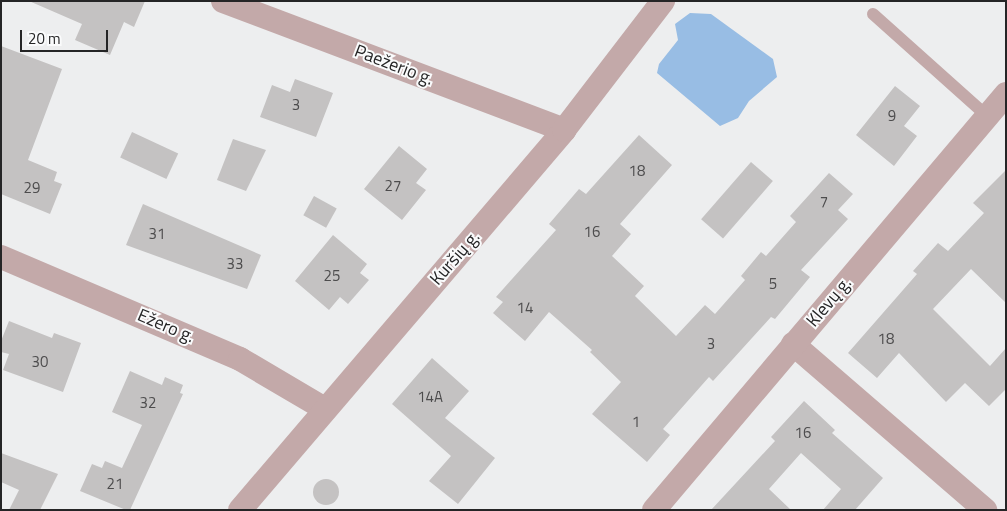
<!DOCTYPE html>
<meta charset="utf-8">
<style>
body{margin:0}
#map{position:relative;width:1007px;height:511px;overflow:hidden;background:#edeeef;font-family:"Titillium Web",sans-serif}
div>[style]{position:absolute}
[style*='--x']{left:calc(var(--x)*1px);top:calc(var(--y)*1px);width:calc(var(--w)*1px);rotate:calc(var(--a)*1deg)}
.water>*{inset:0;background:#98bde4}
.building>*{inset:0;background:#c4c2c2;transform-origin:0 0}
.round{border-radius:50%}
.service>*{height:12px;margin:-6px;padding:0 6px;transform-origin:6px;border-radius:6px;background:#c3a9a9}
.minor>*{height:24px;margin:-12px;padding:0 12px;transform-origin:12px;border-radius:12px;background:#c3a9a9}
span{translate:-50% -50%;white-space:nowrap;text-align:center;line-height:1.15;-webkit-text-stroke:4px #fafbfc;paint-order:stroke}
.number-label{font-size:15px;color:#4d4c4d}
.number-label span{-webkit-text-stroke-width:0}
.street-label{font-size:18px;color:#252526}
.frame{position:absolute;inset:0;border:2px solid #252526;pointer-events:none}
.scale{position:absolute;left:20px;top:30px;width:88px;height:22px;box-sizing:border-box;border:2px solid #252526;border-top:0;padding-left:6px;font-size:15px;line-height:18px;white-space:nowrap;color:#252526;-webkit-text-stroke:4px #fafbfc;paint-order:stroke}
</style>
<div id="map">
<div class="water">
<i style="clip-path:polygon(690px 13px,711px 14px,773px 59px,777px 77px,749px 101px,738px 118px,720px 126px,657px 73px,659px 64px,678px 40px,675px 24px)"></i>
</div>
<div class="building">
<i style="clip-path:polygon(29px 1px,145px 1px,134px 27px,124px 22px,110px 55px,75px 40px,82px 24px)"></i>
<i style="clip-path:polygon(1px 46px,62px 69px,28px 160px,57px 172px,54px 181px,62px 184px,50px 214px,1px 194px)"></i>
<i style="clip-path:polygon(295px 79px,333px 93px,316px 137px,260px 117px,272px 85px,290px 92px)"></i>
<i style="clip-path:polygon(895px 86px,920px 106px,904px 126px,917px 136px,894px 166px,856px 135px)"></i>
<i style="left:132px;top:132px;width:51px;height:28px;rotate:25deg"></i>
<i style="clip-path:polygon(639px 135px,672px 165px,620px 224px,631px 234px,612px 256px,644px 286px,635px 296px,676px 336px,705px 305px,715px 314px,745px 280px,741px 276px,761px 252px,766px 256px,796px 222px,790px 216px,829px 173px,853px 194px,838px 210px,848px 219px,801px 270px,810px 277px,775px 319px,771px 317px,713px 381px,709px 377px,663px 429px,670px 435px,647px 462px,592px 414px,621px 382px,590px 352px,592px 350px,549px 312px,525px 341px,493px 313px,503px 302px,496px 297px,556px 230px,549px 224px,579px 189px,586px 194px)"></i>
<i style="clip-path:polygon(233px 139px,266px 150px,246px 191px,217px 180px)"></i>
<i style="clip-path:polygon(399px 146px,427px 169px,416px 183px,426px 190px,402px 220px,364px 189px)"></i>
<i style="left:751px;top:162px;width:29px;height:76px;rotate:41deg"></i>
<i style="clip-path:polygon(1006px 170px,1006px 303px,971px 269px,933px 309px,990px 366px,1006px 348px,1006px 389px,989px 406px,965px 383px,946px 402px,899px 353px,877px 378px,848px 353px,917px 274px,913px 271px,938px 243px,948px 251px,984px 213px,973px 203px)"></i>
<i style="left:314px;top:196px;width:26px;height:22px;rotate:29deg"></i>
<i style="clip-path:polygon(143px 204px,261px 255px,247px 289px,126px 245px)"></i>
<i style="clip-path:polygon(333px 235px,367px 264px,360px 273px,369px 280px,348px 304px,340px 297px,329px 310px,295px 281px)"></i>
<i style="clip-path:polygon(9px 321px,52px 338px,54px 333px,81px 343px,63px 392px,3px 370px,9px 354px,1px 352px,1px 341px)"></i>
<i style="clip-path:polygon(432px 358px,469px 391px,445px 418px,495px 458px,458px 504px,429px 481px,451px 456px,392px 404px)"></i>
<i style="clip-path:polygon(130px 371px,162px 385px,165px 377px,183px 385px,180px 393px,183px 394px,130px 510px,126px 510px,80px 491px,92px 464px,102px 468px,105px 461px,122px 468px,142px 425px,112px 412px)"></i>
<i style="clip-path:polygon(804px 401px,835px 430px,832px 433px,883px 478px,855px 510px,823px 510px,841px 489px,801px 453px,769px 489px,791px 510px,711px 510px,775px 441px,771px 437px)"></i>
<i style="clip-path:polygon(1px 453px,58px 474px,40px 510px,9px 510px,19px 490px,1px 482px)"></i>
<i class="round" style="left:313px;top:479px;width:26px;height:26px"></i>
</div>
<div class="service">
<i style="--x:873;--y:14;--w:153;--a:41.8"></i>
</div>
<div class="minor">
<i style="--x:223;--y:1;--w:365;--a:20.7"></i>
<i style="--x:1;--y:257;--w:260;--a:23.1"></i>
<i style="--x:240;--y:359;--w:99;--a:30.5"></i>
<i style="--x:793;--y:344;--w:254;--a:40.8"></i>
<i style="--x:240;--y:510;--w:499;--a:-49.5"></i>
<i style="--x:564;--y:130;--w:163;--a:-52.5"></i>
<i style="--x:654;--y:510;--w:545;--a:-49.76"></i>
</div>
<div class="number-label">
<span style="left:296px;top:105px">3</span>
<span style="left:892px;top:116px">9</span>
<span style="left:637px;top:171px">18</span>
<span style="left:393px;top:186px">27</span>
<span style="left:32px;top:188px">29</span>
<span style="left:824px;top:202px">7</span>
<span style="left:592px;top:232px">16</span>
<span style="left:157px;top:234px">31</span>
<span style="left:235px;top:264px">33</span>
<span style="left:332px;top:276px">25</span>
<span style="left:773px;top:284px">5</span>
<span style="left:525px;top:308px">14</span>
<span style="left:886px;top:339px">18</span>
<span style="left:711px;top:344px">3</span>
<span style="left:40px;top:362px">30</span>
<span style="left:430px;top:397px">14A</span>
<span style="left:148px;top:403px">32</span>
<span style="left:636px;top:422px">1</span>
<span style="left:803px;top:433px">16</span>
<span style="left:115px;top:484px">21</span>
</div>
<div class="street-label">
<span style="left:394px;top:65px;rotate:21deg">Paežerio g.</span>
<span style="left:455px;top:258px;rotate:-49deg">Kuršių g.</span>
<span style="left:829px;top:302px;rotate:-50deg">Klevų g.</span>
<span style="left:166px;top:326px;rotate:23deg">Ežero g.</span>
</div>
<div class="frame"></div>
<div class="scale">20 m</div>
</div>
